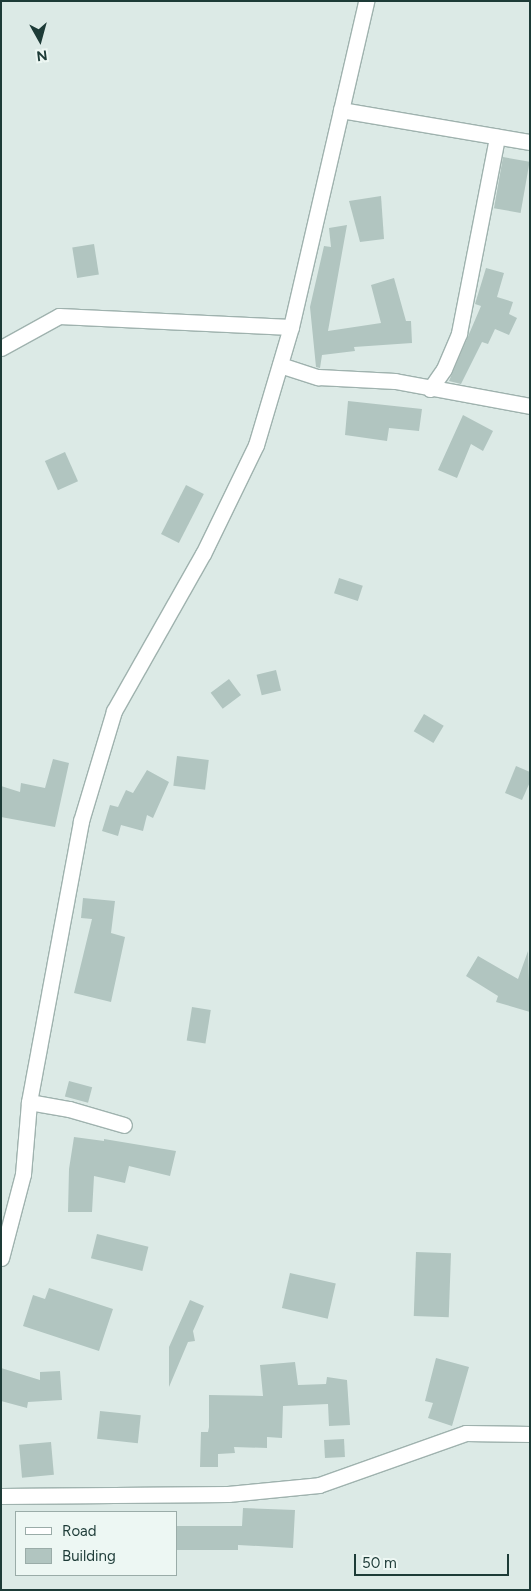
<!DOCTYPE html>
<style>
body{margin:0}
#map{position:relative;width:531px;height:1591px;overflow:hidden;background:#dceae6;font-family:Figtree,sans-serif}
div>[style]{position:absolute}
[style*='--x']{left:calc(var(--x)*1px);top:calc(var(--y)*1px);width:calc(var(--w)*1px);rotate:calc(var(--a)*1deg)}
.building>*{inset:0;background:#b1c5c0;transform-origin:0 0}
.roads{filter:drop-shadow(1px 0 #9fb2ae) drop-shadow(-1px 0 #9fb2ae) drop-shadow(0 1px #9fb2ae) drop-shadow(0 -1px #9fb2ae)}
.minor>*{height:15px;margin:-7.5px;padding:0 7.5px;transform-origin:7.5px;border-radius:7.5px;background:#fff}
span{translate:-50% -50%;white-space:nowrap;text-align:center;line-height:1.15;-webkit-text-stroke:4px #edf7f3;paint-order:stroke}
.frame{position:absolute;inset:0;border:2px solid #1d3b37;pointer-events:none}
.legend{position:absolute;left:15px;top:1511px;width:162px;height:65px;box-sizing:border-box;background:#edf7f3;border:1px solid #9aaca8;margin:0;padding:6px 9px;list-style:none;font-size:15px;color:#1d3b37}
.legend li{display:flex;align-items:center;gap:10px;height:25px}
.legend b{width:25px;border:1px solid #9aaca8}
.north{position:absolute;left:15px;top:15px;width:50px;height:50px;-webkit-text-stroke:4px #edf7f3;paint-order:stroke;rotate:173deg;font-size:14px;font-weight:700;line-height:20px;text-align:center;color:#1d3b37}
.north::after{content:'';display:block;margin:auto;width:18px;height:22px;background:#1d3b37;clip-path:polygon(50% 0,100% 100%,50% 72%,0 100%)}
.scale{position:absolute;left:354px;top:1554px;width:155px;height:22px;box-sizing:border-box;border:2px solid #1d3b37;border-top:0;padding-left:6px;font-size:15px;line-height:18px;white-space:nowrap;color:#1d3b37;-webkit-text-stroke:4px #edf7f3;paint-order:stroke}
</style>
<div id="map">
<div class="building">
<i style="left:503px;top:157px;width:27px;height:52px;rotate:10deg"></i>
<i style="clip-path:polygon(381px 196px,384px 239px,360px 242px,349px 201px)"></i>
<i style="clip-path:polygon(347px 225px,328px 331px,381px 323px,371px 285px,394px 278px,406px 321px,411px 321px,412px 343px,354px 347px,355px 351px,322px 355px,320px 368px,316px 367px,310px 307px,324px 246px,331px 247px,329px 228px)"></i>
<i style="left:94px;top:244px;width:31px;height:22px;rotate:81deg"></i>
<i style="clip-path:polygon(486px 268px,504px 273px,497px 297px,513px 302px,509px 314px,517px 318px,509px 335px,495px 329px,488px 344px,482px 342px,461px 384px,449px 381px,481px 306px,475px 304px)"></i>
<i style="clip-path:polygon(348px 401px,422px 409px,419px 431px,389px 428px,387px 441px,345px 435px)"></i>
<i style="clip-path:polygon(463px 415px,493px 431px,483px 451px,471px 444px,457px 478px,438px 470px)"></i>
<i style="left:65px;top:452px;width:32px;height:22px;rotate:66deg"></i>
<i style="left:186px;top:485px;width:20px;height:55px;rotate:27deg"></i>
<i style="left:339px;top:578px;width:25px;height:16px;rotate:18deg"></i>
<i style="left:276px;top:670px;width:21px;height:20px;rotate:76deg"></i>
<i style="left:229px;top:679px;width:20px;height:23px;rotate:53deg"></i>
<i style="left:424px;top:714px;width:23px;height:20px;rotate:31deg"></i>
<i style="left:177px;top:756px;width:32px;height:30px;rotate:7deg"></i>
<i style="clip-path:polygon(53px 759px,69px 763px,55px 827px,1px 817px,1px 786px,20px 792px,21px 783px,45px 788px)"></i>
<i style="clip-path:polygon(516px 766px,530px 772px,530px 782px,522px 800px,505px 793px)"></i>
<i style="clip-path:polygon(147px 770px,169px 782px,153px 818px,147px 815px,143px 831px,121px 825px,118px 836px,102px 831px,110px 805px,118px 807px,126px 790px,133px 793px)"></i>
<i style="clip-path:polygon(83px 898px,115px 901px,111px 933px,125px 937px,111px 1002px,74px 993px,92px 919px,81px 918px)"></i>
<i style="clip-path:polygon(528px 951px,530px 1012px,496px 1002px,498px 996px,466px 976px,478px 956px,518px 979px)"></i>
<i style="left:192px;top:1007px;width:19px;height:34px;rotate:9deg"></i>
<i style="left:69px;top:1081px;width:24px;height:16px;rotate:15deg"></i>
<i style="clip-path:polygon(74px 1137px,104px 1141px,104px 1139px,176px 1151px,170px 1176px,129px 1166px,125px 1183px,94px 1176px,92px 1212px,68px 1212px,69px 1169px)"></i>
<i style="left:97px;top:1234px;width:53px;height:25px;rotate:14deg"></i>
<i style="left:416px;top:1252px;width:35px;height:64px;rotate:2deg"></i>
<i style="left:290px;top:1273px;width:47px;height:36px;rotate:13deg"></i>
<i style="clip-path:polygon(49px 1288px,113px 1309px,99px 1351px,23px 1326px,33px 1295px,45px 1299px)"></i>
<i style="clip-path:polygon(190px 1300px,204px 1306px,193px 1331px,195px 1341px,188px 1342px,169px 1387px,169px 1347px)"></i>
<i style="clip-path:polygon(436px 1358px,469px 1367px,452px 1426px,428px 1418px,433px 1403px,425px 1401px)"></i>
<i style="clip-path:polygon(295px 1362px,298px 1385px,326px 1384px,327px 1377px,347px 1380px,350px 1425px,329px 1426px,328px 1404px,283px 1406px,282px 1438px,267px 1437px,267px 1448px,234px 1447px,235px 1453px,218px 1454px,218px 1467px,200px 1467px,201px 1432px,208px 1432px,209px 1427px,209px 1395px,263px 1396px,260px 1365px)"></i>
<i style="clip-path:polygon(1px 1368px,40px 1380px,40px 1372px,60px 1371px,62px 1400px,28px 1402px,27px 1408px,1px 1401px)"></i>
<i style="left:100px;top:1411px;width:41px;height:28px;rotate:6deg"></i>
<i style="left:344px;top:1439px;width:18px;height:20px;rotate:87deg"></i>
<i style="left:51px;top:1442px;width:33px;height:32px;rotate:85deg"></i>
<i style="clip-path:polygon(243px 1508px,295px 1510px,293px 1548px,238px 1545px,238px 1550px,176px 1550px,176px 1526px,242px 1526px)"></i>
</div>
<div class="roads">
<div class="minor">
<i style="--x:341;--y:110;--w:192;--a:9.6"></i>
<i style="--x:1;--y:348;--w:66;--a:-28.9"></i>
<i style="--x:59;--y:316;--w:232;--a:2.7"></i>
<i style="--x:280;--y:365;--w:40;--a:18"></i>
<i style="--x:318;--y:377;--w:77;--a:3"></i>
<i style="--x:395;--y:381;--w:137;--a:10.5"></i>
<i style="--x:430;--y:389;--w:24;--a:-55"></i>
<i style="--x:444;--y:369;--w:39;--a:-67"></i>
<i style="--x:459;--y:333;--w:200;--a:-79"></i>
<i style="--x:29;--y:1102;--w:41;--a:9.9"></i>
<i style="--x:69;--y:1109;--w:57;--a:16.2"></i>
<i style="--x:1;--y:1258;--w:87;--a:-75.3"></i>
<i style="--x:23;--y:1174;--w:72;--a:-85.2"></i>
<i style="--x:29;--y:1102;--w:286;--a:-79.5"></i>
<i style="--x:81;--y:821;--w:115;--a:-73.3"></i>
<i style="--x:114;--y:711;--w:180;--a:-60.5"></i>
<i style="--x:203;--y:554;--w:121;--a:-64.1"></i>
<i style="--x:256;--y:445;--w:123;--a:-73.5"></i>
<i style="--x:291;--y:327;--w:335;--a:-77"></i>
<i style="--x:1;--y:1496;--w:227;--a:-0.5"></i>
<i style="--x:228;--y:1494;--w:91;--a:-5.6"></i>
<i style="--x:319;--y:1485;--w:156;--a:-19.5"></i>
<i style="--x:466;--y:1433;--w:64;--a:0.9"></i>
</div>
</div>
<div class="frame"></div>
<ul class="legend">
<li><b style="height:6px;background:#fff"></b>Road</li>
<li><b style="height:14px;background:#b1c5c0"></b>Building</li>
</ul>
<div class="north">N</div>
<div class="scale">50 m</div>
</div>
